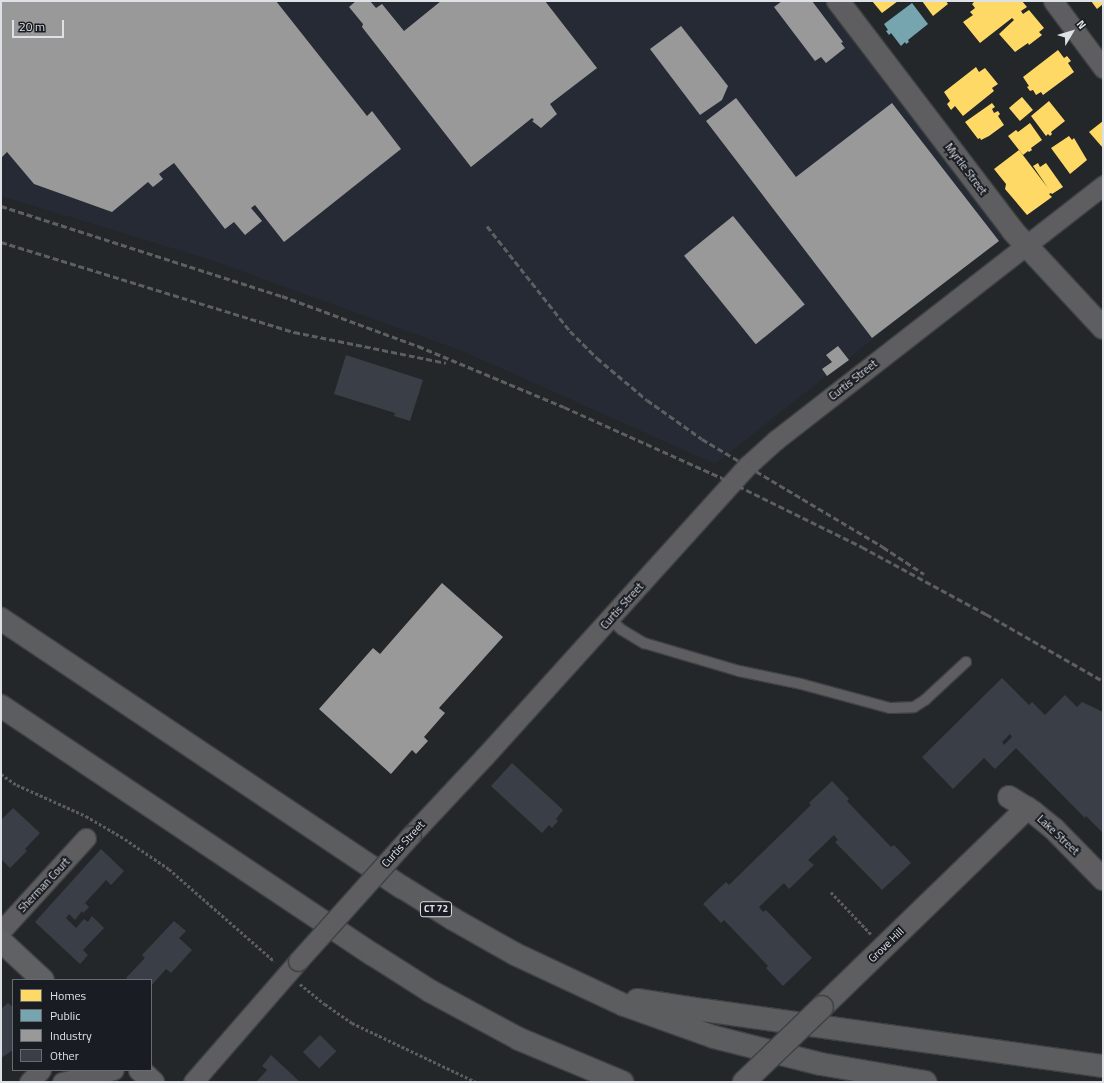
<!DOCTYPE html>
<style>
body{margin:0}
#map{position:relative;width:1104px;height:1083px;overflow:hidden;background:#24272a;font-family:"Titillium Web",sans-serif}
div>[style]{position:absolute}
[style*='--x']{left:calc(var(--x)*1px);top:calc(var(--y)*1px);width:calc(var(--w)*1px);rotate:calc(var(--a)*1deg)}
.built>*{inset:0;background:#252a35}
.homes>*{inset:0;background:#ffd966;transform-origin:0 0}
.public>*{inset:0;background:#76a5af}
.industry>*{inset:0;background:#999;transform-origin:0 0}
.building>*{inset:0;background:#3a3f47;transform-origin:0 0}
.path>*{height:2.5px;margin-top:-1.25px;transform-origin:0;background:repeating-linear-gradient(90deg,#5c5d5f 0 3px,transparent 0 5px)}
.roads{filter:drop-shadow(1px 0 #3f4143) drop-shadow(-1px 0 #3f4143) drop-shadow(0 1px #3f4143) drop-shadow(0 -1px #3f4143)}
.service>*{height:10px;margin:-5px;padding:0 5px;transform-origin:5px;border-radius:5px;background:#5e5e60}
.minor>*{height:19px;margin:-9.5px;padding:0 9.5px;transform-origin:9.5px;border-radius:9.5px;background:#5e5e60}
.tertiary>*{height:22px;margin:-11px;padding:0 11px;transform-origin:11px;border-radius:11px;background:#5e5e60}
.secondary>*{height:22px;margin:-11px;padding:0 11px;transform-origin:11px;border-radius:11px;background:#606163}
.motorway>*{height:22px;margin:-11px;padding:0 11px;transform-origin:11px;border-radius:11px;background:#5b5d5f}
.rail>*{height:3px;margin-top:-1.5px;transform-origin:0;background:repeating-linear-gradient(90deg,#5e5f61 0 6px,transparent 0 9px)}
.bridges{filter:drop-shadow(1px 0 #3f4143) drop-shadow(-1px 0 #3f4143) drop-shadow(0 1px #3f4143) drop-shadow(0 -1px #3f4143)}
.minor-bridge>*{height:19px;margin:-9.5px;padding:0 9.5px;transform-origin:9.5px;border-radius:9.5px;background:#5e5e60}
.tertiary-bridge>*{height:22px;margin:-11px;padding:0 11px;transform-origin:11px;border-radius:11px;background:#5e5e60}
span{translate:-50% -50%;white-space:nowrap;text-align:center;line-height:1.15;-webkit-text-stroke:4px #191c22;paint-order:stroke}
.shield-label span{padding:1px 3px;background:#191c22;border:1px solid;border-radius:3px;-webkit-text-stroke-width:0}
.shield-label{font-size:10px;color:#dee1e5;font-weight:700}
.street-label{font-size:11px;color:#dee1e5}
.frame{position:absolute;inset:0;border:2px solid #dee1e5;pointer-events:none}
.legend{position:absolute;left:12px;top:979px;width:140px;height:92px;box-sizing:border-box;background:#191c22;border:1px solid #686b70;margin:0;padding:5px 7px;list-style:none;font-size:12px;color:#dee1e5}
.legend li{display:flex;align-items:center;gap:8px;height:20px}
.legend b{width:20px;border:1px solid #686b70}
.north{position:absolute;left:1052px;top:12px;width:40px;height:40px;-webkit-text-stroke:3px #191c22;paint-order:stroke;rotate:52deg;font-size:11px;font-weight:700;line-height:16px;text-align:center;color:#dee1e5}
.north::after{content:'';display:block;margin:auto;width:14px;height:18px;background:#dee1e5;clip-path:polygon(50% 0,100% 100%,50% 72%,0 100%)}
.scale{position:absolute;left:12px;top:20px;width:52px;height:18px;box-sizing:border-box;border:2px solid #dee1e5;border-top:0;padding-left:5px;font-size:12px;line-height:14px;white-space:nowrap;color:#dee1e5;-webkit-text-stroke:3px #191c22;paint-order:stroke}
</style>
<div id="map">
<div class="built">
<i style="clip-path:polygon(1px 1px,828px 1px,1006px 234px,715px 464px,465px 352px,208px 259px,1px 196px)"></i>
</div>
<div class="homes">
<i style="clip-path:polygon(872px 1px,898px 1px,882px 13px)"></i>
<i style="clip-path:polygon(922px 1px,946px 1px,948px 4px,933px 16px)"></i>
<i style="clip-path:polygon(975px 1px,1022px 1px,1027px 7px,1021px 11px,1023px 14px,1029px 10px,1044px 28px,1039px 32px,1042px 35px,1029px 45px,1028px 43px,1015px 52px,999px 34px,1014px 20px,1012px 18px,980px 43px,963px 22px,973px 15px,970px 12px,975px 8px,972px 4px)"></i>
<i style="clip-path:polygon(1091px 1px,1103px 1px,1103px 4px,1097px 9px)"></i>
<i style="clip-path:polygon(1058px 50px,1064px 58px,1067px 56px,1071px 61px,1068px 63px,1074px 72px,1043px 95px,1041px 92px,1036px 95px,1033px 90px,1030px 91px,1027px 87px,1029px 86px,1023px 77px)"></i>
<i style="clip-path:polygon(976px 67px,979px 72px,985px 68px,998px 84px,992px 88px,994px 91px,963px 116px,955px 106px,951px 110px,947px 104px,950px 101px,944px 92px)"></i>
<i style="left:1022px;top:97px;width:17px;height:17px;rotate:50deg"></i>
<i style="clip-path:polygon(1049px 101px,1065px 121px,1051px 132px,1052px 134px,1050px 136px,1048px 134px,1046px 136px,1031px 116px)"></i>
<i style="clip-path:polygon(992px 103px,995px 107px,992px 109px,994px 113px,998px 111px,1000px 114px,998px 116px,1004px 125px,989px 136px,981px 140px,980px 138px,978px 139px,965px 122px)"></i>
<i style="clip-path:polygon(1103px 121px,1103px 148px,1089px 132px)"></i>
<i style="clip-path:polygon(1030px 123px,1042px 140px,1031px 148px,1032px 150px,1029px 152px,1028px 151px,1023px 155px,1008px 136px,1016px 130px,1018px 132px)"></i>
<i style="clip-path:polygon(1069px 136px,1072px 140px,1074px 138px,1087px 160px,1070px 174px,1051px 148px)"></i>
<i style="clip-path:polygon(1019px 150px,1048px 188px,1033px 166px,1038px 163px,1040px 167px,1046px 163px,1063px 187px,1052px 194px,1051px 193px,1049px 194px,1052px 197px,1027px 215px,1005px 189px,1006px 184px,994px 169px)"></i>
</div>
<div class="public">
<i style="clip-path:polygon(912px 3px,928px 24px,908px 40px,909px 42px,906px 44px,905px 42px,901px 46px,891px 33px,889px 35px,886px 31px,888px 30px,884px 24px)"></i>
</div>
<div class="industry">
<i style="clip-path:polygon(1px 1px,276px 1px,367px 116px,372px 111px,401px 149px,284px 242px,255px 205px,251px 208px,262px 221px,245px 235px,234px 222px,225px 229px,174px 163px,159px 174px,163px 179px,153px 187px,148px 182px,112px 212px,34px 184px,7px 152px,1px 158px)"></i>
<i style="clip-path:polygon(356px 1px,370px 1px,376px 8px,382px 4px,404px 31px,441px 1px,545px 1px,597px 68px,550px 104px,557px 114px,541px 128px,532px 121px,534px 120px,532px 118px,471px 167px,362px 27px,363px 24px,349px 7px)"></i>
<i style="clip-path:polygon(782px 1px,812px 1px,843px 42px,841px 43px,845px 48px,826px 63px,821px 57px,815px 61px,774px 7px)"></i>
<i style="clip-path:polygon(681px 26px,728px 86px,722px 100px,700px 115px,650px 49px)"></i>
<i style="clip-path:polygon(736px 98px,796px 177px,892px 103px,999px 241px,872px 338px,706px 121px)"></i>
<i style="left:733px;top:216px;width:114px;height:63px;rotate:51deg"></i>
<i style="clip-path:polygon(838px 346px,849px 360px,827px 376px,822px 369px,832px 362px,826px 355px)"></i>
<i style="clip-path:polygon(442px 583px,503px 637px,439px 708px,445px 713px,424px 737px,428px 741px,416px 754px,412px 750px,391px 774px,319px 709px,373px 648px,380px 654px)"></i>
</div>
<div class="building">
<i style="clip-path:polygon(346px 355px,423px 380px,410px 421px,394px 416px,395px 413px,334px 394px)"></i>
<i style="clip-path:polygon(evenodd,1002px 678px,1029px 705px,1032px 702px,1045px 715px,1065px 695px,1077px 707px,1082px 702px,1103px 712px,1103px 833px,1086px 816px,1085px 818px,1016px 748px,995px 769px,984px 758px,953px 789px,922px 757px,1002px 678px,1010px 734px,1012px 737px,1004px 745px,1002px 742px,1010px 734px)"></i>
<i style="clip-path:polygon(512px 763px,563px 810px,556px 819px,558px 821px,552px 828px,549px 825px,542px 833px,491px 786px)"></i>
<i style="clip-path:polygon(832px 781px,849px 799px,847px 801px,891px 847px,894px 845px,911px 863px,882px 890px,835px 842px,838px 840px,834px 835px,808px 860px,814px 865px,789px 889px,784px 883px,759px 907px,763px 912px,766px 910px,812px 958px,783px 986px,766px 968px,768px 966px,724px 920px,721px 923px,703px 904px,726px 882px,729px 885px,811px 805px,809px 803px)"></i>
<i style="clip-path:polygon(13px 808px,40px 833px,25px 849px,27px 851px,10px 868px,1px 859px,1px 820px)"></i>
<i style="clip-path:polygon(101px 849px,124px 871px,111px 885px,106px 880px,85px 903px,89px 907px,83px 913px,82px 911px,75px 920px,69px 914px,66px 918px,76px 928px,84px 919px,88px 922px,92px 916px,104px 928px,83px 950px,88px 955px,80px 964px,35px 922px)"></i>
<i style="clip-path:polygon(174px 921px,186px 931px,179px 938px,192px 950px,171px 973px,166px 969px,151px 986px,151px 980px,128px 980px,126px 978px,145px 958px,142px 955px)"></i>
<i style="clip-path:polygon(8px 1003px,13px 1007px,13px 1050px,1px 1058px,1px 1009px)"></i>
<i style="left:320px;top:1035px;width:23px;height:24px;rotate:45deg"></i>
<i style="clip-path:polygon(271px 1055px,300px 1082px,256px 1082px,267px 1070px,262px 1066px)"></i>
</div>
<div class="path">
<i style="--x:1;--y:774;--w:19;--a:35"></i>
<i style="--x:17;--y:785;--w:76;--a:24.2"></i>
<i style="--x:86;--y:816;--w:45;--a:30.5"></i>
<i style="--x:125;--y:839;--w:53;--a:34.3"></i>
<i style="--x:169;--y:869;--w:140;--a:41.2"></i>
<i style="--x:831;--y:892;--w:58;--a:46.4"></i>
<i style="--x:300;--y:984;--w:32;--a:39"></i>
<i style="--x:325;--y:1004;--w:33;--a:35"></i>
<i style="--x:352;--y:1023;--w:137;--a:25.4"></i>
</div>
<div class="roads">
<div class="service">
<i style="--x:610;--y:619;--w:16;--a:43"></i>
<i style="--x:622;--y:630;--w:26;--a:31"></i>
<i style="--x:644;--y:643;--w:99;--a:16.4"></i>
<i style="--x:739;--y:671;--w:63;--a:11.8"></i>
<i style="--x:801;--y:684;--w:92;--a:15.1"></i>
<i style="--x:890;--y:708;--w:24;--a:-2"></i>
<i style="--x:914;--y:707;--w:13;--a:-32"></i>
<i style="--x:925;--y:700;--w:56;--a:-42.8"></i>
</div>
<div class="minor">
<i style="--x:1053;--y:1;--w:84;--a:53.3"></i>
<i style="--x:411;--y:835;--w:108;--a:-46.9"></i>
<i style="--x:485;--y:756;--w:391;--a:-47.9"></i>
<i style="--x:747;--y:466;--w:39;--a:-42"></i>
<i style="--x:776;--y:440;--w:415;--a:-37.9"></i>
<i style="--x:1;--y:931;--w:126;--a:-47.6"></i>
<i style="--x:29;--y:1082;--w:17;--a:-45"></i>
<i style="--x:62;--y:1082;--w:53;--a:-13"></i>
<i style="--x:193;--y:1082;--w:160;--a:-49"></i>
</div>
<div class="tertiary">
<i style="--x:838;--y:1;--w:289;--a:52.7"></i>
<i style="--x:1013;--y:231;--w:132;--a:47.1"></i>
<i style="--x:1009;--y:797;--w:28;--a:32"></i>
<i style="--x:1033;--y:812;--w:27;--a:39"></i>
<i style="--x:1054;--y:829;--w:70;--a:45.6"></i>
<i style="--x:822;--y:1007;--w:286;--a:-44.1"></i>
</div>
<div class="secondary">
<i style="--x:1;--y:941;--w:57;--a:42.9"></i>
<i style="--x:140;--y:1070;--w:18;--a:43"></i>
</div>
<div class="motorway">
<i style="--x:1;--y:619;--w:482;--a:33.8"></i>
<i style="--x:402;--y:887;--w:60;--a:32.1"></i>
<i style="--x:453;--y:919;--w:71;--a:29.4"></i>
<i style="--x:515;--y:954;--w:120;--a:25.1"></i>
<i style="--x:624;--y:1005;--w:96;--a:19.6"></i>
<i style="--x:714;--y:1037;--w:110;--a:14.2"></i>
<i style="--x:821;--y:1064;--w:106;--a:9.8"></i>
<i style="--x:1;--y:706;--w:446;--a:33.8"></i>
<i style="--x:372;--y:954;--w:69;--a:32.5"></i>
<i style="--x:430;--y:991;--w:101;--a:28.3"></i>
<i style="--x:519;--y:1039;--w:112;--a:22.7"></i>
<i style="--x:637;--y:1000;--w:67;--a:8.6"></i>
<i style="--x:703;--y:1010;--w:404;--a:8"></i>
</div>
</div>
<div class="rail">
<i style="--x:1;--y:206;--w:295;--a:17.8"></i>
<i style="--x:282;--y:296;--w:145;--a:20.2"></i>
<i style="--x:418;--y:346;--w:158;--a:22.7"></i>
<i style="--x:564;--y:407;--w:173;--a:24.2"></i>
<i style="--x:722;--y:478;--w:156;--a:26.2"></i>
<i style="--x:862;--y:547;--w:141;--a:28.4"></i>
<i style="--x:986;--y:614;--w:135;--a:29.8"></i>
<i style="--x:487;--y:226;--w:134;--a:51.7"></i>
<i style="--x:570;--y:331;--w:38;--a:45"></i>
<i style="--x:597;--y:358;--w:65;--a:40"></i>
<i style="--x:647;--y:400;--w:67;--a:35.3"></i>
<i style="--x:702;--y:439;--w:211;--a:30.8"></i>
<i style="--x:883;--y:547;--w:49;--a:33.4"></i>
<i style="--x:1;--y:242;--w:307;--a:17.1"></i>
<i style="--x:294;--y:332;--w:155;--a:11.5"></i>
</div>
<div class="bridges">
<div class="minor-bridge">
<i style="--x:298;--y:961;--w:169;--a:-48.1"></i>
</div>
<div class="tertiary-bridge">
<i style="--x:744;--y:1082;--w:108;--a:-43.9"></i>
</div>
</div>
<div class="shield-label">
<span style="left:436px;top:909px">CT 72</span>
</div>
<div class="street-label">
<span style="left:966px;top:169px;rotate:53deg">Myrtle Street</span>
<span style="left:853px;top:380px;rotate:-38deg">Curtis Street</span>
<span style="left:622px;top:606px;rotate:-48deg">Curtis Street</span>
<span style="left:1058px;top:835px;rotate:43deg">Lake Street</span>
<span style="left:403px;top:844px;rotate:-48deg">Curtis Street</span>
<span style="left:44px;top:885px;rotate:-47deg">Sherman Court</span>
<span style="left:886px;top:945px;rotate:-44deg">Grove Hill</span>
</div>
<div class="frame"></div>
<ul class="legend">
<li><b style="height:11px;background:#ffd966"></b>Homes</li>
<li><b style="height:11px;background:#76a5af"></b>Public</li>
<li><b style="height:11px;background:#999"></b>Industry</li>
<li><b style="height:11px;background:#3a3f47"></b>Other</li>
</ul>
<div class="north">N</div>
<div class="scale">20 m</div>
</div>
